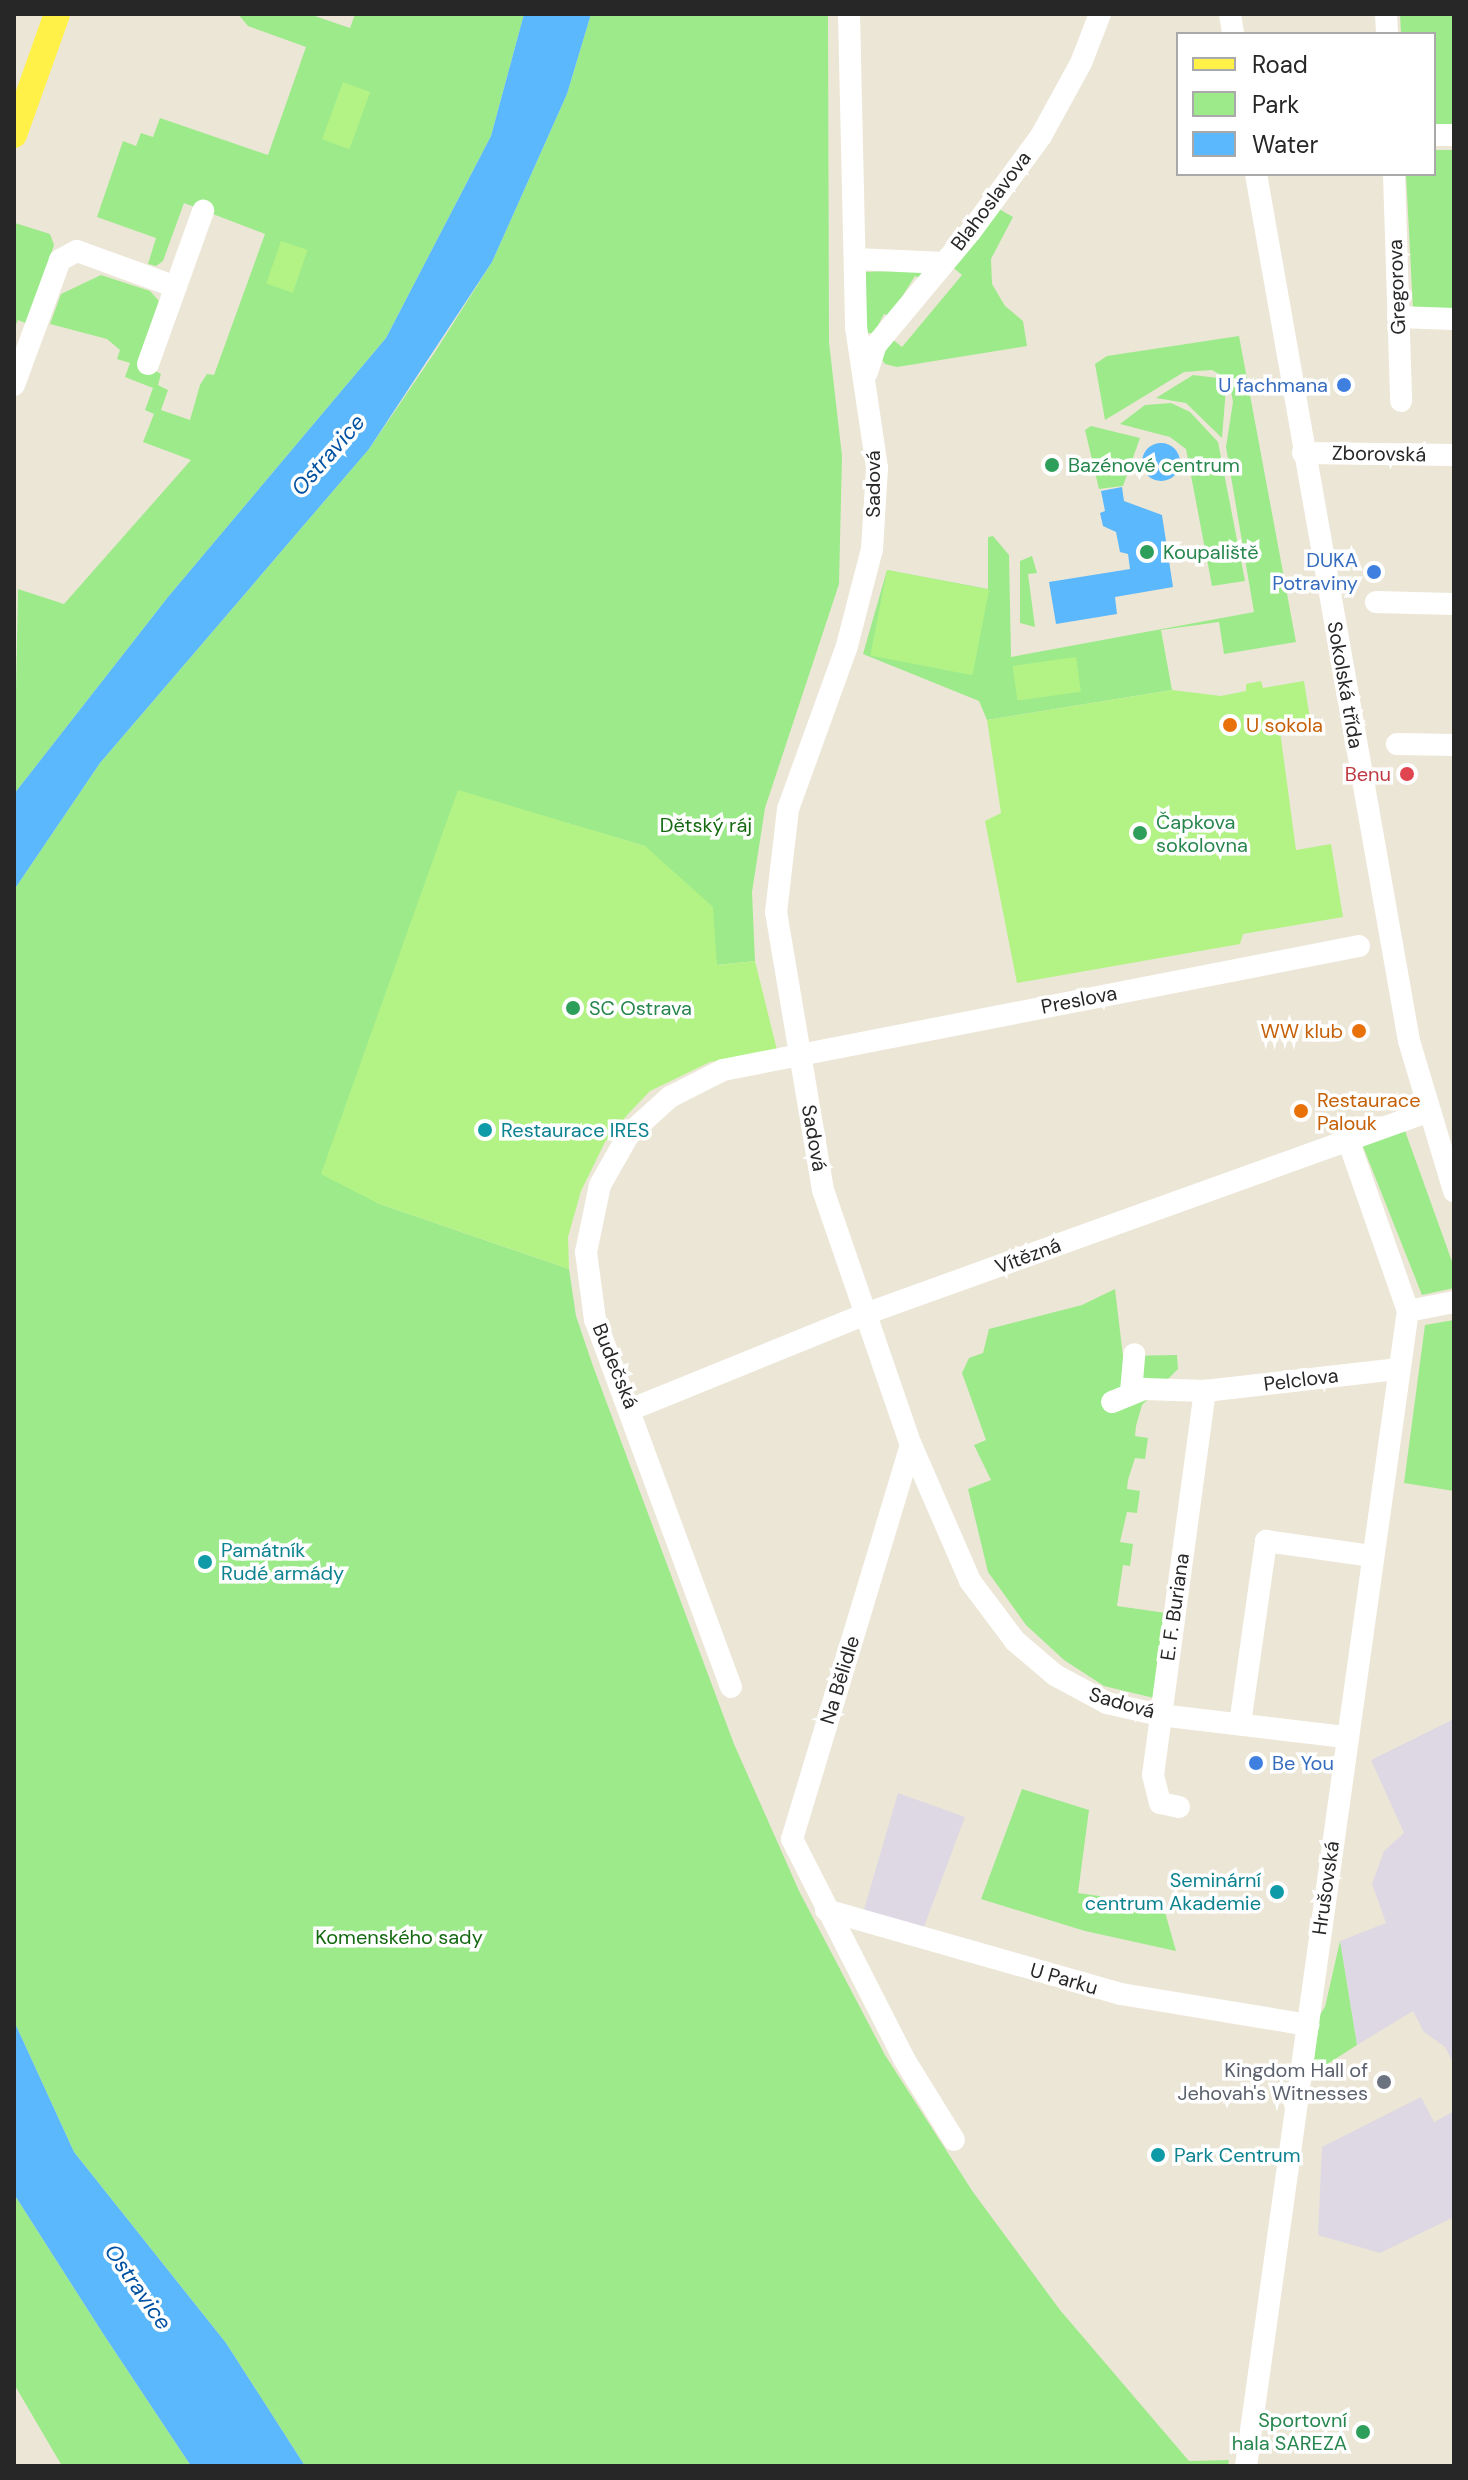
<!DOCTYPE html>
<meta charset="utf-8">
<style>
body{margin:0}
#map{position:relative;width:1468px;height:2480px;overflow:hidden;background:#ece6d6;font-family:"DM Sans",sans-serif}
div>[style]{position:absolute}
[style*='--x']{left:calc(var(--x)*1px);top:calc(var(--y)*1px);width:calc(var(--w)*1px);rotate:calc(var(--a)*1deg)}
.industrial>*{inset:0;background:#ddd8e3}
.green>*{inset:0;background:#9dea8b}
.pitch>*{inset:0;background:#b3f386;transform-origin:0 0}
.water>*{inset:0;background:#5cb8fc}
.round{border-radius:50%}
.minor>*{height:22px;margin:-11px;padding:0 11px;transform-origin:11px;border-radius:11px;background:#fff}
.major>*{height:26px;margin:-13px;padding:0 13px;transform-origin:13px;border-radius:13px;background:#fff148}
.dots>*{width:22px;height:22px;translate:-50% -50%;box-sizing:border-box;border:4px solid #fff;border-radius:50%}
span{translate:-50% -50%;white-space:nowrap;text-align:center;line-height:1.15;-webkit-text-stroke:7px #fff;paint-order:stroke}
.street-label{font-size:20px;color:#272727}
.shop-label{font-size:20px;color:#366cbe}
.right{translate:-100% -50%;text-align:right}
.left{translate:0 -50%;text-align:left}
.leisure-label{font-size:20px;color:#27864d}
.food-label{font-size:20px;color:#c56008}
.health-label{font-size:20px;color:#be3a42}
.park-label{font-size:20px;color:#156a11}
.culture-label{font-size:20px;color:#0d838f}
.worship-label{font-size:20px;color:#5b616d}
.water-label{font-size:22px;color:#0051a2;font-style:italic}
.frame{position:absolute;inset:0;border:16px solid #272727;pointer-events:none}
.legend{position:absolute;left:1176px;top:32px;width:260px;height:144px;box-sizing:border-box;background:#fff;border:2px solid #a9a9a9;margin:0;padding:10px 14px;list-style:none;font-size:24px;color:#272727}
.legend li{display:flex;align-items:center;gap:16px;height:40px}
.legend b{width:40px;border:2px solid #a9a9a9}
</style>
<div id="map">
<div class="industrial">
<i style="clip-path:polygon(1454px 1719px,1454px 2064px,1445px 2047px,1424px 2032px,1413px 2011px,1357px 2045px,1340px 1941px,1386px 1923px,1372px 1884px,1384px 1851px,1404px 1833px,1371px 1760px)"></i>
<i style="clip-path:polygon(898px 1793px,965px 1817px,922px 1932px,863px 1913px)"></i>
<i style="clip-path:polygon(1421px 2097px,1434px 2122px,1454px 2111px,1454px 2217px,1380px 2253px,1318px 2235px,1322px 2147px)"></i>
</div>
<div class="green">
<i style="clip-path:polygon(238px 14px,309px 14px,350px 28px,355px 14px,524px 14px,491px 136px,386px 338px,168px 597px,14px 794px,18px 589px,64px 604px,191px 460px,143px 442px,154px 414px,145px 410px,153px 388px,125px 377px,130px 363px,117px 359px,120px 350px,107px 339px,50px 324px,61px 294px,101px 275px,150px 291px,159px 301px,138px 361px,161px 374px,158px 385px,168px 390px,161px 410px,190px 420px,200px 385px,207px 374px,214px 375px,265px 234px,184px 203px,163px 261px,156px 266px,148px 264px,156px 238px,97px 217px,123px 141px,136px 146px,141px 133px,153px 137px,160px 118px,268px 155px,306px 47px,248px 26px)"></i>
<i style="clip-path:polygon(591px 14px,828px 14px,829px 342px,842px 456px,839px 584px,765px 808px,752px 892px,755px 961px,717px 965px,645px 846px,458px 791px,377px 1203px,569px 1269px,576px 1316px,593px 1366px,734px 1744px,799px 1891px,885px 2055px,973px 2192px,1060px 2310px,1189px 2461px,1229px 2460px,1228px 2466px,305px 2466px,226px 2343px,74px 2152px,14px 2021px,14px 890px,100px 763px,369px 449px,435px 352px,492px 262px,567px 94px)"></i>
<i style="clip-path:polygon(1400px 14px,1454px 14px,1454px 125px,1434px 124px,1434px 34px,1401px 34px)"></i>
<i style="clip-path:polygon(1434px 150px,1454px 150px,1454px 309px,1413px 309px,1406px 174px,1434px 174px)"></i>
<i style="clip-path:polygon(999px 209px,1013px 217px,991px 259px,992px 284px,1005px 306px,1023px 321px,1027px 346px,897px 367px,885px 364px,880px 357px,891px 338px,902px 347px,962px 275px,950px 265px)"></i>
<i style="clip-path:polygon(15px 223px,50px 234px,54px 245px,28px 324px,18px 320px,14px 329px)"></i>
<i style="clip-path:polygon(916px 270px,924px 273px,922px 279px,915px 276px,890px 316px,884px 314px,874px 333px,867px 333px,863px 272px)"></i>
<i style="clip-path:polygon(1239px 336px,1296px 642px,1224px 654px,1219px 622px,1161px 630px,1172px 690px,987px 720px,979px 701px,863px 654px,887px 570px,988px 589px,988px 537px,993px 536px,1009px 555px,1011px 657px,1254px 612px,1226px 447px,1233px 402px,1229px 380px,1212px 370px,1184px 372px,1105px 420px,1095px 364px,1107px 356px)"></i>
<i style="clip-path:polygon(1193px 375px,1218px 378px,1226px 388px,1222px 438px,1186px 403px,1156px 398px)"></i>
<i style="clip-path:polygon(1171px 403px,1190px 412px,1218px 442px,1245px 581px,1212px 586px,1186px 449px,1170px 437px,1120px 424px,1145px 405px)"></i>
<i style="clip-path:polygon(1091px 426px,1140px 438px,1123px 486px,1099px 489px,1085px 430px)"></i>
<i style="clip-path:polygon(1032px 556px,1037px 573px,1028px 574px,1035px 627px,1020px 623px,1020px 561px)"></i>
<i style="clip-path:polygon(1404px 1128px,1454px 1267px,1454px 1288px,1422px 1295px,1362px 1144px)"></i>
<i style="clip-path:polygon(1115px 1289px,1123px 1356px,1177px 1355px,1178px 1369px,1142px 1405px,1136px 1426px,1135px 1436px,1148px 1438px,1145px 1459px,1135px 1458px,1128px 1480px,1127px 1489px,1140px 1491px,1137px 1513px,1127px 1512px,1120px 1542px,1133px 1544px,1130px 1566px,1123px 1565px,1117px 1606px,1166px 1613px,1154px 1698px,1104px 1686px,1064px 1660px,1026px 1625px,988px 1572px,968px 1489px,991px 1480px,974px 1445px,986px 1440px,962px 1373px,969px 1358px,983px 1353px,989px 1329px,1082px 1305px)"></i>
<i style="clip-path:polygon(1454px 1320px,1454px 1491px,1404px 1483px,1425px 1325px)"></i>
<i style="clip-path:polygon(1022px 1789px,1089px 1810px,1078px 1893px,1163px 1905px,1176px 1951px,1085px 1931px,981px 1899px)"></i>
<i style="clip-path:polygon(1340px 1941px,1357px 2045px,1318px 2070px,1311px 2064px,1317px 2019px,1325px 2007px)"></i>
<i style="clip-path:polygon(14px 2194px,102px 2332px,191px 2466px,62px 2466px,14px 2384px)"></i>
</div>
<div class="pitch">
<i style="left:343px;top:82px;width:29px;height:61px;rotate:20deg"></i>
<i style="left:281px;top:241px;width:28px;height:45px;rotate:19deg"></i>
<i style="left:887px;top:570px;width:104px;height:87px;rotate:11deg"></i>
<i style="left:1076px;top:657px;width:35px;height:64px;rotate:82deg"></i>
<i style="clip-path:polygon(1261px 681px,1263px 688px,1304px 681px,1311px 725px,1280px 731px,1296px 850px,1331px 844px,1343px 917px,1243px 934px,1240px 944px,1017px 983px,985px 821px,1001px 813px,987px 720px,1172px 690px,1221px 696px,1246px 691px,1246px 684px)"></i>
<i style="clip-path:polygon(458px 790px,645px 846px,713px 907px,717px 965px,755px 961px,777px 1050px,710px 1062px,650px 1091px,628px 1114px,605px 1142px,581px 1191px,568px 1237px,569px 1269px,377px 1203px,321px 1174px)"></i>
</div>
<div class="water">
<i style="clip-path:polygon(524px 14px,591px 14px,567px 94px,492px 262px,369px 449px,100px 763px,14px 890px,14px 794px,168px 597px,386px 338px,491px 136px)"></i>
<i class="round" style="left:1142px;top:443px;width:38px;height:38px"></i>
<i style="clip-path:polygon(1122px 487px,1124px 501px,1162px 515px,1173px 587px,1115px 597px,1117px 614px,1056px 624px,1049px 582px,1130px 569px,1128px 554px,1120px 552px,1116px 532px,1103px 526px,1100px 513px,1105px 511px,1101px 491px)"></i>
<i style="clip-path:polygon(14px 2021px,74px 2152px,226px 2343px,305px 2466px,191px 2466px,102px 2332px,14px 2194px)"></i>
</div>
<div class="minor">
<i style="--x:849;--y:14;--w:313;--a:88.7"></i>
<i style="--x:856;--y:327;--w:143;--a:81.5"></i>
<i style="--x:877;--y:468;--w:81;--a:93.5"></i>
<i style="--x:872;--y:549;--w:100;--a:104.5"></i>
<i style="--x:847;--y:646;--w:173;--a:109.9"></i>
<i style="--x:788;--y:809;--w:104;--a:96.6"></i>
<i style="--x:776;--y:912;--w:282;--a:80.4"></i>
<i style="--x:823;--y:1190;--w:270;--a:71"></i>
<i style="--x:911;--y:1445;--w:148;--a:66.5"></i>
<i style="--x:970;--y:1581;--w:75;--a:53.1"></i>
<i style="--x:1015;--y:1641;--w:52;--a:40.4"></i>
<i style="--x:1055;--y:1675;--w:59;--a:28.3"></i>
<i style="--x:1107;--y:1703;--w:54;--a:12.8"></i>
<i style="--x:1160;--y:1715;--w:186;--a:6.8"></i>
<i style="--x:1230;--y:14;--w:20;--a:81"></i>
<i style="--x:1386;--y:14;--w:20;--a:87"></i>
<i style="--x:1434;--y:135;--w:20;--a:0"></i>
<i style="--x:1256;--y:174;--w:880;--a:79.99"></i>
<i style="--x:1409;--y:1041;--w:157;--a:73.3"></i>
<i style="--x:1394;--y:174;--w:227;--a:88.2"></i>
<i style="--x:856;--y:259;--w:88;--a:2.6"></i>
<i style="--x:1398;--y:317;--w:56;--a:2"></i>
<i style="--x:148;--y:364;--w:163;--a:-70.2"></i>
<i style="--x:867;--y:372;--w:28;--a:-72"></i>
<i style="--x:876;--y:345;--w:148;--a:-50.2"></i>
<i style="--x:971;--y:231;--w:118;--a:-53.6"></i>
<i style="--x:1041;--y:136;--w:83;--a:-61.3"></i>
<i style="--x:1081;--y:63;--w:53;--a:-68.8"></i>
<i style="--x:14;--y:385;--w:133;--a:-69.8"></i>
<i style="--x:60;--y:260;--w:19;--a:-28"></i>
<i style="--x:77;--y:251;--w:105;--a:20"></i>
<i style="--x:1303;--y:453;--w:151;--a:0.8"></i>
<i style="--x:1376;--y:602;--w:78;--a:1.5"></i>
<i style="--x:1397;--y:744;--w:57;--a:1"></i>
<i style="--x:1408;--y:1311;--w:47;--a:-11.1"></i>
<i style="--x:1131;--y:1392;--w:38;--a:-85"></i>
<i style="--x:1112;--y:1402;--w:35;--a:-22"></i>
<i style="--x:1145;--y:1389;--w:60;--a:1.9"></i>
<i style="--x:1205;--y:1391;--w:193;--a:-6.5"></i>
<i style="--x:632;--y:1409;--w:255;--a:-22.1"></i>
<i style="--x:868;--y:1313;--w:594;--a:-19.78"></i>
<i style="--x:911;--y:1445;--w:412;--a:106.8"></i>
<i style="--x:792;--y:1839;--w:247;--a:63"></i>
<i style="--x:904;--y:2059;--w:95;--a:58.3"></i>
<i style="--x:731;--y:1687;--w:391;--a:-110.3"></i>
<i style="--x:595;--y:1320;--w:69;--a:-97.5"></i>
<i style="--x:586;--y:1252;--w:68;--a:-78.2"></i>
<i style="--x:600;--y:1185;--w:59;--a:-60.4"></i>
<i style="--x:629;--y:1134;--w:55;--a:-42.1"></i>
<i style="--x:670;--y:1097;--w:59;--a:-27"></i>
<i style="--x:723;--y:1070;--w:648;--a:-11.03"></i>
<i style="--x:1240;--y:1724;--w:185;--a:-81.9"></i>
<i style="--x:1266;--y:1541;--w:106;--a:8.1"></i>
<i style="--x:1179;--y:1807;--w:19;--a:-168"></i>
<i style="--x:1160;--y:1803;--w:29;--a:-104"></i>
<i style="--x:1153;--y:1775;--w:388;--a:-82.3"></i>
<i style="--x:826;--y:1910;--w:307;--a:15.9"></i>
<i style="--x:1121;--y:1994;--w:190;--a:9.4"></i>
<i style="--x:1246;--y:2466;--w:1166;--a:-82.02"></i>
<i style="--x:1408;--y:1311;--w:181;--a:-109.3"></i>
</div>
<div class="major">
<i style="--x:14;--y:135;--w:128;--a:-70.4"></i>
</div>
<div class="dots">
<i style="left:1344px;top:385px;background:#3f7fe0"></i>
<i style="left:1052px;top:465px;background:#2e9e5b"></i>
<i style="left:1147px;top:552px;background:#2e9e5b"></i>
<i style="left:1374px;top:572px;background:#3f7fe0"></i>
<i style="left:1230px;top:725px;background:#e8710a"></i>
<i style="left:1407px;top:774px;background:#e0444e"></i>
<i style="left:1140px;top:833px;background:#2e9e5b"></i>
<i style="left:573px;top:1008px;background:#2e9e5b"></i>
<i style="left:1359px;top:1031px;background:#e8710a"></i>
<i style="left:1301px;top:1111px;background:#e8710a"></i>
<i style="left:485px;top:1130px;background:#0f9aa8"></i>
<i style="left:205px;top:1562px;background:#0f9aa8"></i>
<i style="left:1256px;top:1763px;background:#3f7fe0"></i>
<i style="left:1277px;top:1892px;background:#0f9aa8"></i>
<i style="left:1384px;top:2082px;background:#6b7280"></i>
<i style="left:1158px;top:2155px;background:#0f9aa8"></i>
<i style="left:1363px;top:2432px;background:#2e9e5b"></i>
</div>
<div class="street-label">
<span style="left:991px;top:201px;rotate:-53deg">Blahoslavova</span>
<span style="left:1397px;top:287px;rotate:-92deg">Gregorova</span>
<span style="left:1379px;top:454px;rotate:1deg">Zborovská</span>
<span style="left:873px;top:484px;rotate:-90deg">Sadová</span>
<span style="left:1345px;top:685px;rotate:80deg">Sokolská třída</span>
<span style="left:1079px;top:1000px;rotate:-11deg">Preslova</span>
<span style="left:814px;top:1138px;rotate:80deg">Sadová</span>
<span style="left:1028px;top:1256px;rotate:-20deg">Vítězná</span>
<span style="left:615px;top:1366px;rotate:68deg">Budečská</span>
<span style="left:1301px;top:1380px;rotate:-7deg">Pelclova</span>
<span style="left:1175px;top:1607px;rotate:-82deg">E. F. Buriana</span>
<span style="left:840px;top:1680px;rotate:-73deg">Na Bělidle</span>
<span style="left:1122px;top:1703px;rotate:16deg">Sadová</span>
<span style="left:1326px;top:1888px;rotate:-82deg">Hrušovská</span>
<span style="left:1064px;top:1979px;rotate:16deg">U Parku</span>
</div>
<div class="shop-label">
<span class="right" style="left:1328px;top:385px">U fachmana</span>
<span class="right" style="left:1358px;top:572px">DUKA<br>Potraviny</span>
<span class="left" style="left:1272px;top:1763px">Be You</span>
</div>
<div class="leisure-label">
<span class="left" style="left:1068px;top:465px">Bazénové centrum</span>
<span class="left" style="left:1163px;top:552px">Koupaliště</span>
<span class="left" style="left:1156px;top:834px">Čapkova<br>sokolovna</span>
<span class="left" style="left:589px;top:1008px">SC Ostrava</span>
<span class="right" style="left:1347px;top:2432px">Sportovní<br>hala SAREZA</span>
</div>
<div class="food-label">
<span class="left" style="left:1246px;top:725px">U sokola</span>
<span class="right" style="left:1343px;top:1031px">WW klub</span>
<span class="left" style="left:1317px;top:1112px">Restaurace<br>Palouk</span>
</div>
<div class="health-label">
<span class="right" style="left:1391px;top:774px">Benu</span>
</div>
<div class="park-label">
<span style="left:706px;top:825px">Dětský ráj</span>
<span style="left:399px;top:1937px">Komenského sady</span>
</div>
<div class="culture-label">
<span class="left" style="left:501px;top:1130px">Restaurace IRES</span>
<span class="left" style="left:221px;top:1562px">Památník<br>Rudé armády</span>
<span class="right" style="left:1261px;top:1892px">Seminární<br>centrum Akademie</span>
<span class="left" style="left:1174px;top:2155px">Park Centrum</span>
</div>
<div class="worship-label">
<span class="right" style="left:1368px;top:2082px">Kingdom Hall of<br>Jehovah's Witnesses</span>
</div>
<div class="water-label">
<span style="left:328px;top:455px;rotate:-49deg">Ostravice</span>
<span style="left:138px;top:2287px;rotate:55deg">Ostravice</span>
</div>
<div class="frame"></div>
<ul class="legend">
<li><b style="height:10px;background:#fff148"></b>Road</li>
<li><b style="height:22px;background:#9dea8b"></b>Park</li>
<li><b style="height:22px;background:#5cb8fc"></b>Water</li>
</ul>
</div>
